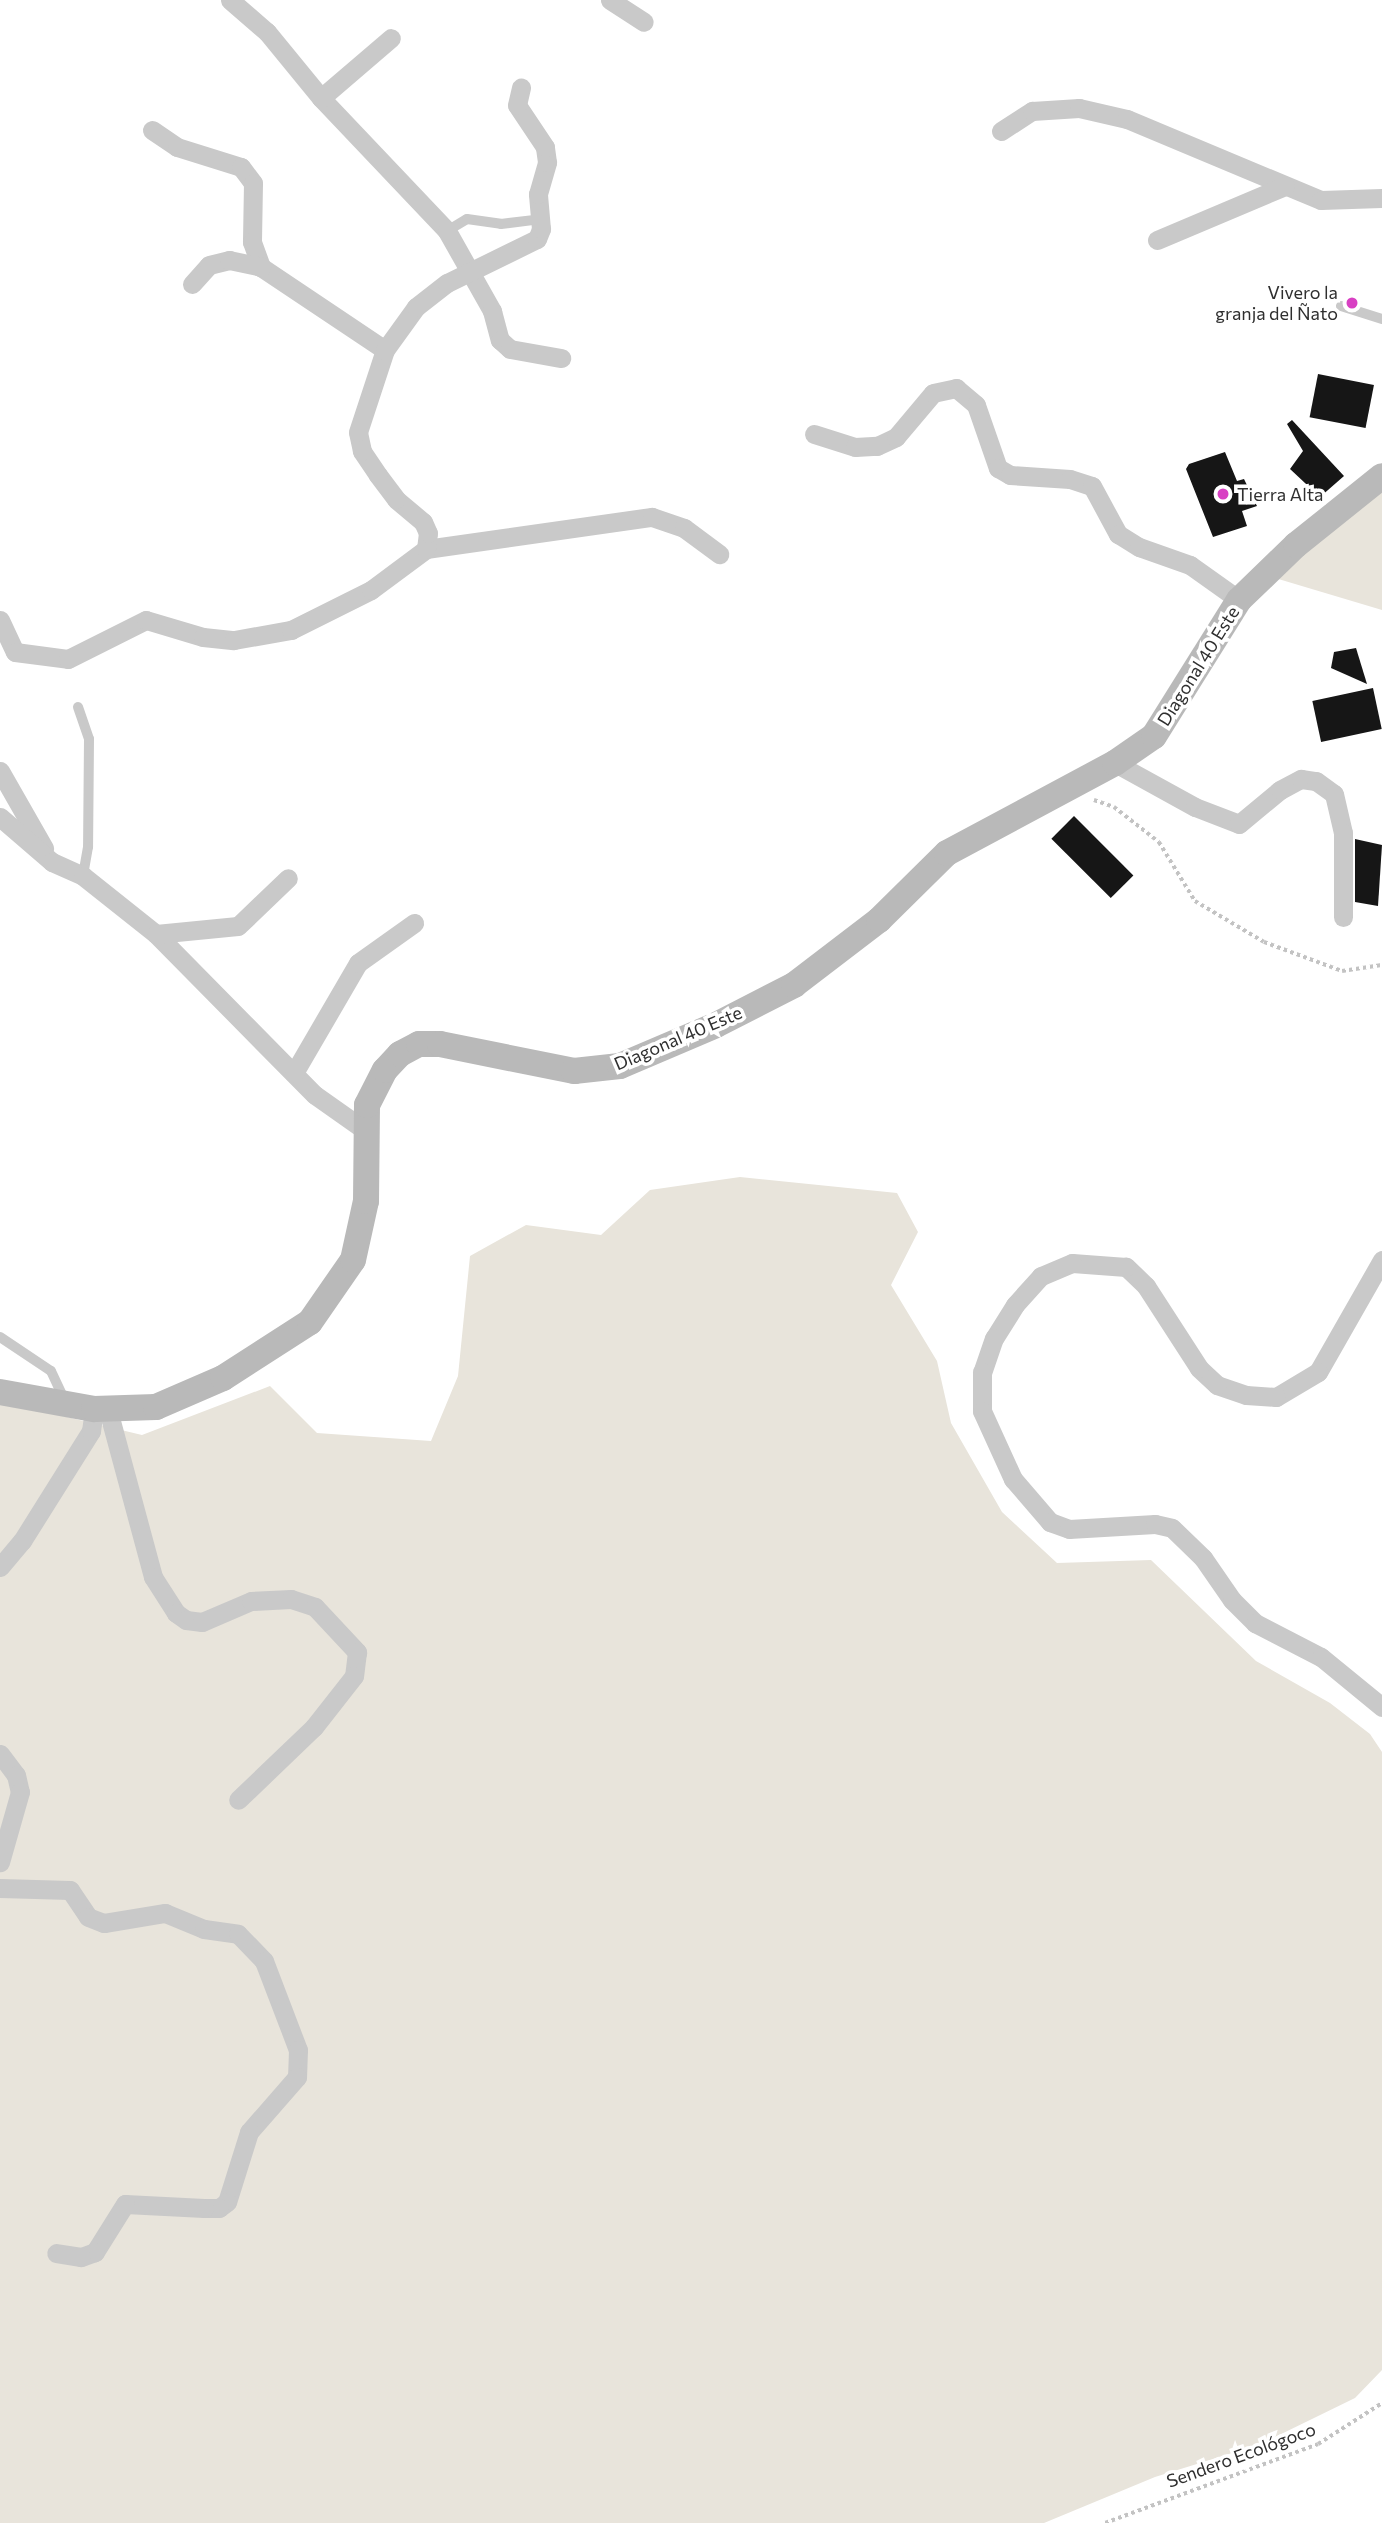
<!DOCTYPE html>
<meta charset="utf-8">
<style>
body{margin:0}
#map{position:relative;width:1382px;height:2523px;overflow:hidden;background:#fff;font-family:Commissioner,sans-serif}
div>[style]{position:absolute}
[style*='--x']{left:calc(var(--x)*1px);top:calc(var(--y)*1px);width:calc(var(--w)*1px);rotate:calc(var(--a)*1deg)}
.green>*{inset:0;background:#e8e4db}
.building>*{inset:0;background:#161616;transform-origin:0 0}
.path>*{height:3.5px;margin-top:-1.75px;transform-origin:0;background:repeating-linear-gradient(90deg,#c3c3c3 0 3.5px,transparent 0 7px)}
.lane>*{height:10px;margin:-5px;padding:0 5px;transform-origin:5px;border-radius:5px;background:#c9c9c9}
.street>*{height:19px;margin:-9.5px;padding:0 9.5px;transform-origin:9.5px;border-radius:9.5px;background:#c9c9c9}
.secondary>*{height:26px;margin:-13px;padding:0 13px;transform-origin:13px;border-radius:13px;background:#b9b9b9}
.dots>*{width:19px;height:19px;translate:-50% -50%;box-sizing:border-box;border:4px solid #fff;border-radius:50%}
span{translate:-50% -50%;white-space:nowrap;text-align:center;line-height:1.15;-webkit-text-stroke:7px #fff;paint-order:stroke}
.poi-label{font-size:18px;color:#2f2f2f}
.right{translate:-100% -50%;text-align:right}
.left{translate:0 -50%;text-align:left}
.street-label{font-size:18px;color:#2f2f2f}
</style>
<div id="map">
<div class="green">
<i style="clip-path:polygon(1382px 489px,1382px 610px,1275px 578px)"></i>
<i style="clip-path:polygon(740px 1177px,897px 1193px,918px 1232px,891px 1285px,937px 1361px,951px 1423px,1002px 1512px,1057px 1563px,1151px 1560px,1256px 1661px,1330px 1703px,1370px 1734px,1382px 1752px,1382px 2370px,1355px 2398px,1261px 2444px,1155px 2477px,1044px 2523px,0 2523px,0 1401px,142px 1435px,270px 1386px,317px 1433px,431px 1441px,458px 1376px,470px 1256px,526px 1225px,601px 1235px,650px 1190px)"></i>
</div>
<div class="building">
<i style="left:1318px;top:374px;width:57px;height:44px;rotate:11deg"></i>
<i style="clip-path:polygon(1292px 420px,1344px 476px,1320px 497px,1290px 469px,1303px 451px,1287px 424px)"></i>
<i style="clip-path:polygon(1225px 452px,1237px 481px,1244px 479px,1257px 506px,1242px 511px,1247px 526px,1213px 537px,1186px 469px,1189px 464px)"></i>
<i style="clip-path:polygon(1356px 648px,1367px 684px,1331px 668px,1334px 652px)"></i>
<i style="left:1373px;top:688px;width:42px;height:62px;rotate:78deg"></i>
<i style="left:1074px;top:816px;width:84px;height:32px;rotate:45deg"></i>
<i style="clip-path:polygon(1355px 839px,1382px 845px,1378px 906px,1355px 902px)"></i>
</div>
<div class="path">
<i style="--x:1094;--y:800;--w:21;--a:19"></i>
<i style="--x:1114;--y:807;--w:57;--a:37.9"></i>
<i style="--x:1159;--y:842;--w:69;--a:58.6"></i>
<i style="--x:1195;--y:901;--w:80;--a:30.7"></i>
<i style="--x:1264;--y:942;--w:83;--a:20.4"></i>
<i style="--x:1342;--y:971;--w:40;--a:-8.5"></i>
<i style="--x:1105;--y:2523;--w:227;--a:-20.3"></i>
<i style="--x:1318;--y:2444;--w:76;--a:-32.6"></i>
</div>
<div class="lane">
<i style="--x:447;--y:231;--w:23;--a:-31"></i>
<i style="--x:467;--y:219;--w:34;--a:8"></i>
<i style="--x:501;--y:224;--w:38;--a:-7"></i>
<i style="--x:1341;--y:306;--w:43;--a:17.6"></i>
<i style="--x:78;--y:707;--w:34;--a:71"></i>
<i style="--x:89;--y:739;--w:108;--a:90.5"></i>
<i style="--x:88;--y:847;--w:29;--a:100"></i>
<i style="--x:0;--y:1337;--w:61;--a:33.7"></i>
<i style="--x:51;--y:1371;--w:33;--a:65"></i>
</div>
<div class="street">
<i style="--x:230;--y:0;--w:49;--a:40.9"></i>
<i style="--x:267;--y:32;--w:85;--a:50.7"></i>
<i style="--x:321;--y:98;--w:183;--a:46.5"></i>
<i style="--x:447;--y:231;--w:92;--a:60.6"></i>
<i style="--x:492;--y:311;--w:30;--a:75"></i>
<i style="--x:500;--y:340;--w:13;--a:42"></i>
<i style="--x:510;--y:349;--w:52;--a:10"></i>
<i style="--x:610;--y:0;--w:40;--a:32.9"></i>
<i style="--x:321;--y:98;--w:92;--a:-40.6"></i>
<i style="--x:152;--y:130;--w:30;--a:34"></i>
<i style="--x:177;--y:147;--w:67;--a:17.4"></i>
<i style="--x:241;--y:167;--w:20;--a:53"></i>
<i style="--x:253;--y:183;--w:59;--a:91"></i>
<i style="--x:252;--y:242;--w:27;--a:70"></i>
<i style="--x:261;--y:267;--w:149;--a:33.8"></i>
<i style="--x:1001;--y:131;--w:37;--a:-33"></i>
<i style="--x:1032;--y:111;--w:47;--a:-3.7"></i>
<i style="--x:1079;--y:108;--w:49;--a:12.9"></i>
<i style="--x:1127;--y:119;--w:210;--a:22.7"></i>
<i style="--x:1321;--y:200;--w:61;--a:-1.9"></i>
<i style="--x:1157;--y:240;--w:139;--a:-22.9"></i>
<i style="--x:192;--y:284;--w:25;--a:-48"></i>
<i style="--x:209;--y:265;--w:21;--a:-14"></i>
<i style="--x:229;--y:260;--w:33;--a:12"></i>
<i style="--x:814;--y:434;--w:43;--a:17.6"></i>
<i style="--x:855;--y:447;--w:22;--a:-3"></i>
<i style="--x:877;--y:446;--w:21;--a:-25"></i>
<i style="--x:896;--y:437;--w:57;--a:-49.9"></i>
<i style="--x:933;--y:393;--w:24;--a:-12"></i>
<i style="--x:956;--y:388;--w:26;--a:40"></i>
<i style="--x:976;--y:405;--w:67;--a:70.8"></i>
<i style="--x:998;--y:468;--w:14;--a:30"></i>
<i style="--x:1010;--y:475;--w:60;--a:3.8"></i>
<i style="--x:1070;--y:479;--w:23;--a:18"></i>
<i style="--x:1092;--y:486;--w:55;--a:61.6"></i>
<i style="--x:1118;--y:534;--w:25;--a:32"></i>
<i style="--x:1139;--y:547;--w:54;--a:19.4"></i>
<i style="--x:1190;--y:565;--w:60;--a:35.5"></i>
<i style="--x:426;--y:549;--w:228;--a:-8.1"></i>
<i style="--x:652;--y:517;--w:34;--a:19"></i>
<i style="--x:684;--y:528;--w:44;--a:36.6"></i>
<i style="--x:0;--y:620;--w:35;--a:65"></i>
<i style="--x:15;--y:652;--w:53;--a:7.5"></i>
<i style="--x:68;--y:659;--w:87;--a:-26.6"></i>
<i style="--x:146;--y:620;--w:59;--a:16.6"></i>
<i style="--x:203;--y:637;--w:31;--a:6"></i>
<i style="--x:234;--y:640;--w:58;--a:-10"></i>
<i style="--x:291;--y:630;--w:89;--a:-26.6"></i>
<i style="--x:371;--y:590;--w:69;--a:-36.7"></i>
<i style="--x:426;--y:549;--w:16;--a:-83"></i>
<i style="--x:428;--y:533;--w:12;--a:-114"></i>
<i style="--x:423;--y:522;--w:35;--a:-140"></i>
<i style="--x:396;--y:499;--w:30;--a:-127"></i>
<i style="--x:378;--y:475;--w:29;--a:-124"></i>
<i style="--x:362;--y:451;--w:19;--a:-102"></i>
<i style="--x:358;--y:432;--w:86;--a:-71.8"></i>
<i style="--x:385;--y:350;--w:53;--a:-54.2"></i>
<i style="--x:416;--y:307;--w:39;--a:-38"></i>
<i style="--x:447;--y:283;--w:100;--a:-26.1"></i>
<i style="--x:537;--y:239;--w:11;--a:-68"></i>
<i style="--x:541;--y:229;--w:35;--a:-95"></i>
<i style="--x:538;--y:194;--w:33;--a:-74"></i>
<i style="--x:547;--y:162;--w:15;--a:-98"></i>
<i style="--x:545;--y:147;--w:50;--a:-123.7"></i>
<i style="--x:517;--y:105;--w:18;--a:-77"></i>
<i style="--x:1115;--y:763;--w:91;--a:28.8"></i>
<i style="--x:1195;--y:807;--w:47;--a:21.1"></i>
<i style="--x:1239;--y:824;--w:53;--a:-39.7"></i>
<i style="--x:1280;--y:790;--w:24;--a:-28"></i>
<i style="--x:1301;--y:779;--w:15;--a:8"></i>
<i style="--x:1316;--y:781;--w:22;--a:36"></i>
<i style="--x:1334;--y:794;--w:40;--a:77"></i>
<i style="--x:1343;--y:833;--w:84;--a:90"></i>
<i style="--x:0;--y:771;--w:89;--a:60.3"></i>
<i style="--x:0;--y:817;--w:69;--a:40.9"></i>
<i style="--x:52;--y:862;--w:34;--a:24"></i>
<i style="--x:83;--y:876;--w:93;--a:38.5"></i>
<i style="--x:156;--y:934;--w:226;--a:45.4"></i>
<i style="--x:315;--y:1095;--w:62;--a:35.2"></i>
<i style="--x:156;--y:934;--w:82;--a:-5.6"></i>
<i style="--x:238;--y:926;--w:69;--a:-43.8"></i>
<i style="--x:294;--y:1073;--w:127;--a:-59.8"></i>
<i style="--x:358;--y:963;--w:69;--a:-35.5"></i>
<i style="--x:1382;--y:1260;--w:129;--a:119.7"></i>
<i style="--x:1318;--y:1372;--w:49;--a:149.2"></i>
<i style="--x:1276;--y:1397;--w:30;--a:-176"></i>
<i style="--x:1246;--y:1395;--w:31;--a:-161"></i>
<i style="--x:1217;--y:1385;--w:25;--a:-137"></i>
<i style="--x:1199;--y:1368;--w:98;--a:-122.9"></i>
<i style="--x:1146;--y:1286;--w:28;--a:-136"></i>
<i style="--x:1126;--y:1267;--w:54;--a:-175.8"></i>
<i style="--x:1072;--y:1263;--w:34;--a:157"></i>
<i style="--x:1041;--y:1276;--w:39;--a:132"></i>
<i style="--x:1015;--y:1305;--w:39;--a:122"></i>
<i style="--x:994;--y:1338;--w:36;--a:109"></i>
<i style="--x:982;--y:1372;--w:39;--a:90"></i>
<i style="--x:982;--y:1411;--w:75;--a:65.5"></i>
<i style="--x:1013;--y:1479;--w:57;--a:49.3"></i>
<i style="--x:1050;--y:1522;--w:20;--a:20"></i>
<i style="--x:1069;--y:1529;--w:86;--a:-3.3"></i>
<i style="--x:1155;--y:1524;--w:17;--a:13"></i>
<i style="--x:1172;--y:1528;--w:43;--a:44.1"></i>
<i style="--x:1203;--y:1558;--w:51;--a:55.4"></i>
<i style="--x:1232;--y:1600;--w:33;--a:45"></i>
<i style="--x:1255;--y:1623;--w:74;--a:27.3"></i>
<i style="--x:1321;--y:1657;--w:79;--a:39.3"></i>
<i style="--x:108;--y:1410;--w:173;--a:74.9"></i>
<i style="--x:153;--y:1577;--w:43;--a:57.4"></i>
<i style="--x:176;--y:1613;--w:12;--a:35"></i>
<i style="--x:186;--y:1620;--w:16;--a:7"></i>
<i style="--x:202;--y:1622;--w:53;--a:-23.2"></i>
<i style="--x:251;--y:1601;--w:40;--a:-2.9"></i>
<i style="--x:291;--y:1599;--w:25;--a:18"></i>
<i style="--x:315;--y:1607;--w:62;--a:47"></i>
<i style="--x:357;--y:1652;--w:24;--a:97"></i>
<i style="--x:354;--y:1676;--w:65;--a:128.1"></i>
<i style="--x:314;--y:1727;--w:105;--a:136.2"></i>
<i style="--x:0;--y:1567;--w:34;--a:-50"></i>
<i style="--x:22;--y:1541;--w:130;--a:-57.9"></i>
<i style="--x:91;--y:1431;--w:22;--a:-82"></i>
<i style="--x:0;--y:1754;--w:26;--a:53"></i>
<i style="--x:16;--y:1775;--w:17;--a:77"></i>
<i style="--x:20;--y:1792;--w:73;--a:105.9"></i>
<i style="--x:0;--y:1888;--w:70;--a:1.6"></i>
<i style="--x:70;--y:1890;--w:32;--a:56"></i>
<i style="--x:88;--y:1917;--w:17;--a:21"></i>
<i style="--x:104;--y:1923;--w:62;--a:-9.3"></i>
<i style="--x:165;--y:1913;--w:42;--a:22.3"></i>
<i style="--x:204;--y:1929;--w:34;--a:8"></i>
<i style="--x:238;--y:1934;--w:37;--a:46"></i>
<i style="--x:264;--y:1961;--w:95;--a:69.1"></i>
<i style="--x:298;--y:2050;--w:27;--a:92"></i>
<i style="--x:297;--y:2077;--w:73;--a:131.1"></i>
<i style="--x:249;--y:2132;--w:73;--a:107.4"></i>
<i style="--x:227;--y:2202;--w:10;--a:143"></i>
<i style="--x:219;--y:2208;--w:15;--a:180"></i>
<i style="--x:204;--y:2208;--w:79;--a:-177.1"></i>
<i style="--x:125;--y:2204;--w:57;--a:122"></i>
<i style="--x:95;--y:2252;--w:15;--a:160"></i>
<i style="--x:81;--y:2257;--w:25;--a:-171"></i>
</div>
<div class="secondary">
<i style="--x:0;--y:1392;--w:96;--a:10.3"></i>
<i style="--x:94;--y:1409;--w:62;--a:-1.8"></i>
<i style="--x:156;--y:1407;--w:73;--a:-23.4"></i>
<i style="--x:223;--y:1378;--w:103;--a:-32.8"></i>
<i style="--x:310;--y:1322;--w:75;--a:-55.3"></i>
<i style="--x:353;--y:1260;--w:60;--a:-77.6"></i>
<i style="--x:366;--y:1201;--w:96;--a:-89.4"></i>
<i style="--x:367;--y:1105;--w:39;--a:-63"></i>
<i style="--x:385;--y:1070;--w:22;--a:-47"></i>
<i style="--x:400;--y:1054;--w:21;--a:-28"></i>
<i style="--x:419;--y:1044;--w:21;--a:0"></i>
<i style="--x:440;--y:1044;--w:137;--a:11.4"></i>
<i style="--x:574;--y:1071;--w:46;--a:-6.2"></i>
<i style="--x:620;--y:1066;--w:104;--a:-23.1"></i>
<i style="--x:716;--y:1025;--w:88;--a:-27.1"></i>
<i style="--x:794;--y:985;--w:107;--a:-37.4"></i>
<i style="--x:879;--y:920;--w:95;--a:-44.6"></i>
<i style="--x:947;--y:853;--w:191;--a:-28.2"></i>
<i style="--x:1115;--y:763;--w:47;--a:-34.7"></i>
<i style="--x:1154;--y:736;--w:160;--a:-58"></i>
<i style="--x:1239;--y:600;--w:79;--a:-44"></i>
<i style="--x:1296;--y:545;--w:110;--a:-38.7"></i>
</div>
<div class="dots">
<i style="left:1352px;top:303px;background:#d840c3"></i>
<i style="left:1223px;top:494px;background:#d840c3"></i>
</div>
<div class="poi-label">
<span class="right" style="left:1338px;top:303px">Vivero la<br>granja del Ñato</span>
<span class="left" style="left:1237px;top:494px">Tierra Alta</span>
</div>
<div class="street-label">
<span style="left:1198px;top:666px;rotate:-58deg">Diagonal 40 Este</span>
<span style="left:678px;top:1038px;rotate:-23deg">Diagonal 40 Este</span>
<span style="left:1241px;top:2455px;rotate:-20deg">Sendero Ecológoco</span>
</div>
</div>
